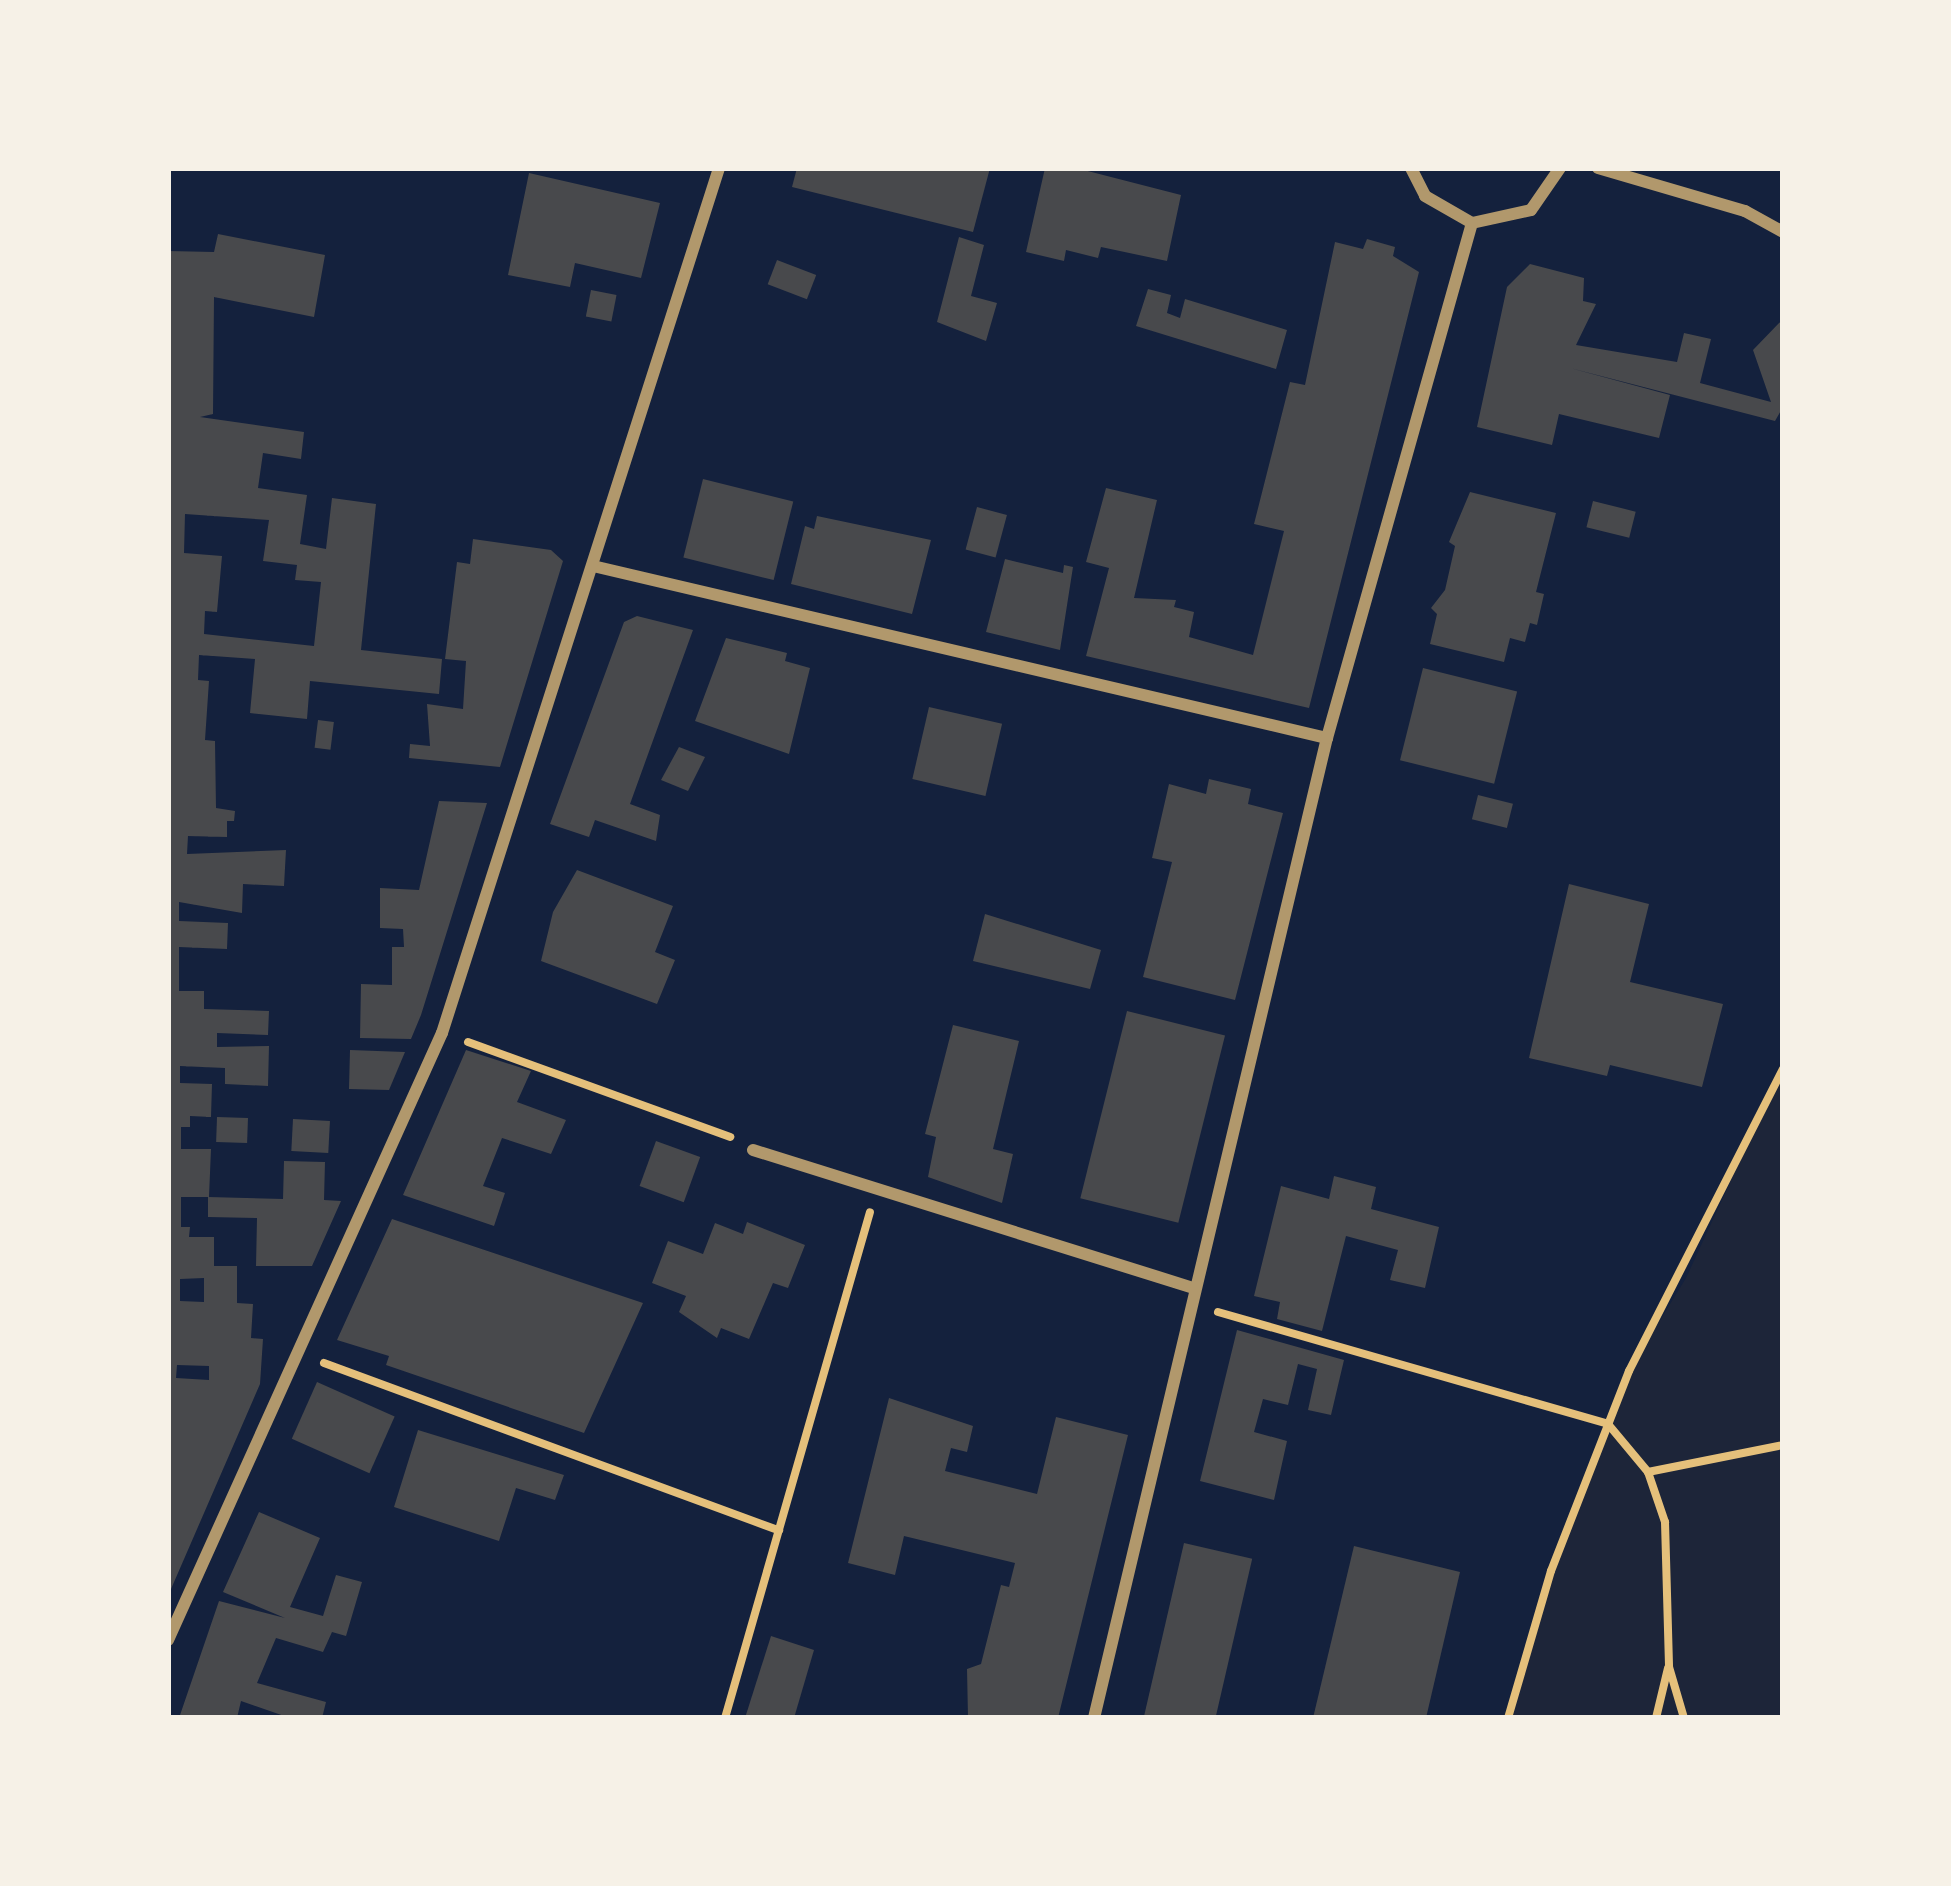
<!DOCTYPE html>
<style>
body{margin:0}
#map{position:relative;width:1951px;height:1886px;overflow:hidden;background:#14213d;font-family:"PT Sans",sans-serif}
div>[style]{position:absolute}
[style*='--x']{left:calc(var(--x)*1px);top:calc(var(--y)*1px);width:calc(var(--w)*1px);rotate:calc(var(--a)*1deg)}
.green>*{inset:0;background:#1d2539}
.building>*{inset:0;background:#48494c;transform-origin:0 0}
.path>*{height:8px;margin:-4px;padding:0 4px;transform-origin:4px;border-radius:4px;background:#e5c07b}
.minor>*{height:12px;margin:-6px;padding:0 6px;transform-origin:6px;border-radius:6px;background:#b1986c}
span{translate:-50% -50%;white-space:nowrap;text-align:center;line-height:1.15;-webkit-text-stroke:12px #f6f1e7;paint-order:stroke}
.frame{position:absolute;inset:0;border:171px solid #f6f1e7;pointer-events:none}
</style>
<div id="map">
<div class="green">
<i style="clip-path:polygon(1783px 1068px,1783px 1718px,1508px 1718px,1551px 1572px,1629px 1371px,1686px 1278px)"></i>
</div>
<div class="building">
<i style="clip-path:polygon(797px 168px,990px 168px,973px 232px,792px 187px)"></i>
<i style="clip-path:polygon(1045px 168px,1076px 168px,1181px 195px,1167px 261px,1101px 247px,1098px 258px,1066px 250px,1064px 261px,1026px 252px)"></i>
<i style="clip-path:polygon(529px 173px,660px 203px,641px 278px,575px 263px,570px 287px,508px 275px)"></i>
<i style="clip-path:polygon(evenodd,218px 234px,325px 255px,314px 317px,214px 297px,213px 414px,200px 417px,304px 432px,301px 459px,263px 453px,258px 488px,307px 495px,300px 544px,326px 549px,332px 498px,376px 504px,361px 650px,442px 659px,439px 694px,310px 681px,307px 719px,250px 713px,255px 659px,199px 655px,198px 680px,209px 681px,205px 740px,215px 741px,216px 808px,235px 811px,234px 821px,227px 821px,227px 837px,188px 836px,187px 854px,286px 850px,284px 886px,243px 884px,242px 913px,179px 902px,179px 921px,228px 923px,227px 949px,179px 947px,179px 991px,204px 991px,204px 1009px,269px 1011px,268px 1035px,217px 1033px,217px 1047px,269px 1046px,268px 1086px,225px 1084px,225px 1068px,180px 1066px,180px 1083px,212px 1084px,211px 1117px,190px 1116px,190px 1127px,181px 1127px,181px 1149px,211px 1149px,209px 1197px,181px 1197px,181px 1227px,190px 1227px,189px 1237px,214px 1237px,214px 1266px,237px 1266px,237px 1303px,253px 1304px,251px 1338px,263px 1339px,260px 1384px,168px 1596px,168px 251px,214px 252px,218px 234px,185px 514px,269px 520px,263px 561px,297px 565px,295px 580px,321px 582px,314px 646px,204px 634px,205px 611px,217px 612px,222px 556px,184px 553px,185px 514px,218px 234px,204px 1278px,204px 1302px,180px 1301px,180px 1279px,204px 1278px,218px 234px,177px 1365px,209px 1366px,209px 1380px,176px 1378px,177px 1365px)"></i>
<i style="clip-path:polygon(959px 237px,984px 245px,971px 296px,997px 303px,986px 341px,937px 322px)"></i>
<i style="clip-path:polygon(1367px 239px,1395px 247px,1393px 256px,1419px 272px,1309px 708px,1086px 656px,1109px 568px,1086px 562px,1106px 488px,1157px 500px,1134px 598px,1176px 600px,1174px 607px,1194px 612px,1189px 637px,1253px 655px,1284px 531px,1254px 524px,1290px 382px,1305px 385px,1335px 242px,1363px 249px)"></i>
<i style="left:777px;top:260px;width:42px;height:26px;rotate:21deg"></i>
<i style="clip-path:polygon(1530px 264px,1584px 278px,1583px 301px,1596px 304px,1576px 345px,1677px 362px,1684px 333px,1711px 339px,1700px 383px,1771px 402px,1753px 350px,1783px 319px,1783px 407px,1775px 421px,1570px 368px,1670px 395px,1659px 438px,1559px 414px,1552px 445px,1477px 427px,1507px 287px)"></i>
<i style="clip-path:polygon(1148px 289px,1171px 295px,1167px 313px,1180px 318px,1185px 299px,1287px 330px,1276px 369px,1136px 326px)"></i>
<i style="left:591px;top:290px;width:26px;height:27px;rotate:11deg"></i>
<i style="left:703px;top:479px;width:93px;height:81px;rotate:14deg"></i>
<i style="clip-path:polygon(1470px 492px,1556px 513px,1536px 592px,1544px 594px,1537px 625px,1530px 623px,1525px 642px,1510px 638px,1504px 662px,1430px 644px,1437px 614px,1431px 608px,1445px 590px,1455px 546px,1449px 542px)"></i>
<i style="left:1593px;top:501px;width:44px;height:27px;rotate:14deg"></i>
<i style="left:977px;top:507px;width:31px;height:44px;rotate:15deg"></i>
<i style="clip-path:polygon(817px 516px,931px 540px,912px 614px,791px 584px,805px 526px,814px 529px)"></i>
<i style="clip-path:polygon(473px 539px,551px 550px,563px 561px,500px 767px,409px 758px,410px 744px,430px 746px,427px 704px,463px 709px,466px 661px,445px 659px,457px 562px,470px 564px)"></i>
<i style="clip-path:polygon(1005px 559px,1063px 573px,1064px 565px,1073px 567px,1060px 650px,986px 632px)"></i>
<i style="clip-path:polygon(637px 616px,693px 630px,630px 804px,660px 815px,656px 841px,595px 820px,589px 837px,550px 824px,624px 622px)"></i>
<i style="clip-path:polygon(726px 638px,787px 653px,785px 661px,810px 668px,789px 754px,695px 721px)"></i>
<i style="left:1423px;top:668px;width:97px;height:95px;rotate:14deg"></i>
<i style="left:929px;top:707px;width:75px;height:74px;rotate:13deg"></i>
<i style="left:318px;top:720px;width:16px;height:28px;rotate:7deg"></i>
<i style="clip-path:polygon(679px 747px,705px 757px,688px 791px,661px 780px)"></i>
<i style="clip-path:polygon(1209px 779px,1251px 789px,1248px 804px,1283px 813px,1235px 1000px,1143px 977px,1172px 862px,1152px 858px,1169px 784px,1206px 794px)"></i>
<i style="left:1478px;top:795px;width:36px;height:25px;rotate:14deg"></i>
<i style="clip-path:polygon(439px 801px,487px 803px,421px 1015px,411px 1039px,360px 1038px,361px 984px,392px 985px,392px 947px,404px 947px,403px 929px,380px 928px,380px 888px,419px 890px)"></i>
<i style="clip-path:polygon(577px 870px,673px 906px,655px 952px,675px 960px,657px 1004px,541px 961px,553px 912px)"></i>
<i style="clip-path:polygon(1569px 884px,1649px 904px,1630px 982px,1723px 1004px,1702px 1087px,1610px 1065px,1607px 1076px,1529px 1058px)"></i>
<i style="clip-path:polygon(985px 914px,1101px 950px,1090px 989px,973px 961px)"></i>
<i style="left:1127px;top:1011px;width:101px;height:193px;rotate:14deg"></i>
<i style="clip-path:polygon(953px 1025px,1019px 1041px,993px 1149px,1013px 1154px,1002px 1203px,928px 1177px,936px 1137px,925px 1134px)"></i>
<i style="clip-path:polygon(350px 1050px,405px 1052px,389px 1090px,349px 1089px)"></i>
<i style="clip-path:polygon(466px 1050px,531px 1071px,517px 1102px,566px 1120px,551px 1154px,502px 1138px,483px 1186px,505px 1193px,494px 1226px,403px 1195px)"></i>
<i style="left:217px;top:1117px;width:31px;height:25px;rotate:2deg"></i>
<i style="left:293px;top:1119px;width:37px;height:32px;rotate:3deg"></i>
<i style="left:656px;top:1141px;width:47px;height:48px;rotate:20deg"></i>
<i style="clip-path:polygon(284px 1161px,325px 1162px,324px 1200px,341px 1201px,312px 1266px,256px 1266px,257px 1218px,208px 1217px,208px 1197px,283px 1199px)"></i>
<i style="clip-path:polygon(1334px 1176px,1376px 1187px,1371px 1209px,1439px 1227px,1425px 1288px,1390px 1280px,1398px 1250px,1346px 1236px,1322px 1331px,1277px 1319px,1280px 1302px,1254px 1296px,1281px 1186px,1329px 1199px)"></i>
<i style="clip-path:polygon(392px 1219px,643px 1303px,584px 1433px,386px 1365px,389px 1356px,337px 1340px)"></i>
<i style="clip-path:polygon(747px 1222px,805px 1245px,788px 1288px,773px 1283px,749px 1339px,721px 1328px,717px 1338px,679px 1312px,686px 1296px,652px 1283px,668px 1241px,703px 1254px,715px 1223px,743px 1234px)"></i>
<i style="clip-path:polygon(1237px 1330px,1344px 1360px,1331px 1415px,1308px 1410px,1317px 1369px,1298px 1364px,1288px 1405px,1263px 1399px,1254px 1432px,1287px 1441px,1274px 1500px,1200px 1481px)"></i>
<i style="left:317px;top:1382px;width:85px;height:62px;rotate:24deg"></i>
<i style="clip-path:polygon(889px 1398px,973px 1426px,967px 1452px,951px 1448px,945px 1471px,1037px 1494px,1056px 1417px,1128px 1435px,1058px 1718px,968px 1718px,967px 1669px,981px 1664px,1001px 1585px,1009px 1587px,1015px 1563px,904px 1536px,895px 1575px,848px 1563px)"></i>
<i style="clip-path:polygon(418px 1430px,564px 1475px,555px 1500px,516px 1488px,499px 1541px,394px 1507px)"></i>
<i style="clip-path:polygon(259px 1512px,320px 1538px,290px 1607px,323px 1616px,336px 1575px,362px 1582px,346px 1636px,332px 1632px,323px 1652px,276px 1638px,257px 1683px,326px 1702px,322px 1718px,290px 1718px,241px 1701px,237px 1718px,179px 1718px,219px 1601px,285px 1618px,223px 1592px)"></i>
<i style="left:1184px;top:1543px;width:70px;height:180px;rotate:13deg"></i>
<i style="clip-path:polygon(1354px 1546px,1460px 1572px,1426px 1718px,1313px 1718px)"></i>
<i style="clip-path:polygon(771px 1636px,814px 1650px,794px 1718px,745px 1718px)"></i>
</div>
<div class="path">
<i style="--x:468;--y:1042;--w:279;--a:19.9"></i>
<i style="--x:1218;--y:1312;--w:406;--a:16"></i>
<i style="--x:1608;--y:1424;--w:62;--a:50.2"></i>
<i style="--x:1648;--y:1472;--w:53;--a:71.2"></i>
<i style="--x:1665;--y:1522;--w:145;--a:88.4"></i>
<i style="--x:1669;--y:1667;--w:53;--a:73.6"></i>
<i style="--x:324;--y:1363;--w:485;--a:20.2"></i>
<i style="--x:1648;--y:1472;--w:138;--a:-11.3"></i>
<i style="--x:725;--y:1718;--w:526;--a:-74.01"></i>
<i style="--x:1508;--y:1718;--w:153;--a:-73.7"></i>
<i style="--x:1551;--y:1571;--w:215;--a:-68.7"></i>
<i style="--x:1629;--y:1371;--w:339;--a:-63"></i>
<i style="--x:1656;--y:1718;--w:51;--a:-76.5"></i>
</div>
<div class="minor">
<i style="--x:1411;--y:168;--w:31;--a:63"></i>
<i style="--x:1425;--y:196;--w:54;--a:29.9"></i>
<i style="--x:1472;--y:223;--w:60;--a:-12.4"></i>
<i style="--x:1531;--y:210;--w:51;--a:-55.4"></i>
<i style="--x:1598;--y:168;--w:153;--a:16.3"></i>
<i style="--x:1745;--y:211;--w:43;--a:28.9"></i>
<i style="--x:593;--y:566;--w:754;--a:13.19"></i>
<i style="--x:753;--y:1150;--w:461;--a:17.4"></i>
<i style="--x:168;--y:1640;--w:666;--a:-65.71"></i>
<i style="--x:442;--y:1033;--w:908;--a:-72.24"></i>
<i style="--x:1094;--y:1718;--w:1007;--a:-76.63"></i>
<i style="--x:1327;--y:738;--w:535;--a:-74.28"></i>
</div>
<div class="frame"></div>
</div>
